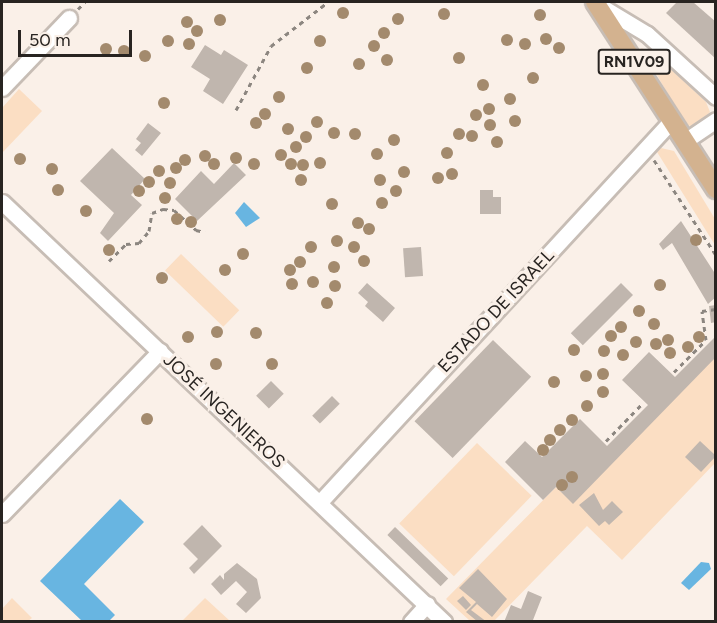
<!DOCTYPE html>
<meta charset="utf-8">
<style>
body{margin:0}
#map{position:relative;width:717px;height:623px;overflow:hidden;background:#faf0e8;font-family:Figtree,sans-serif}
div>[style]{position:absolute}
[style*='--x']{left:calc(var(--x)*1px);top:calc(var(--y)*1px);width:calc(var(--w)*1px);rotate:calc(var(--a)*1deg)}
.green>*{inset:0;background:#fbdec3;transform-origin:0 0}
.water>*{inset:0;background:#68b5e1}
.building>*{inset:0;background:#c0b6ae;transform-origin:0 0}
.path>*{height:3px;margin-top:-1.5px;transform-origin:0;background:repeating-linear-gradient(90deg,#8c8680 0 4.5px,transparent 0 9px)}
.roads{filter:drop-shadow(2px 0 #c7bdb5) drop-shadow(-2px 0 #c7bdb5) drop-shadow(0 2px #c7bdb5) drop-shadow(0 -2px #c7bdb5)}
.minor>*{height:15px;margin:-7.5px;padding:0 7.5px;transform-origin:7.5px;border-radius:7.5px;background:#fff}
.major>*{height:18px;margin:-9px;padding:0 9px;transform-origin:9px;border-radius:9px;background:#d3b28f}
.trees>*{width:12px;height:12px;margin:-6px;border-radius:50%;background:#a38a6d}
span{translate:-50% -50%;white-space:nowrap;text-align:center;line-height:1.15;-webkit-text-stroke:6px #faf0e8;paint-order:stroke}
.shield-label span{padding:2px 4px;background:#faf0e8;border:2px solid;border-radius:4px;-webkit-text-stroke-width:0}
.shield-label{font-size:16px;color:#282421;font-weight:700}
.street-label{font-size:18px;color:#282421}
.frame{position:absolute;inset:0;border:3px solid #282421;pointer-events:none}
.scale{position:absolute;left:18px;top:30px;width:114px;height:27px;box-sizing:border-box;border:3px solid #282421;border-top:0;padding-left:8px;font-size:18px;line-height:21px;white-space:nowrap;color:#282421;-webkit-text-stroke:4px #faf0e8;paint-order:stroke}
</style>
<div id="map">
<div class="green">
<i style="clip-path:polygon(641px 48px,655px 54px,706px 102px,710px 112px,702px 122px,696px 127px,686px 125px)"></i>
<i style="clip-path:polygon(19px 89px,42px 111px,2px 153px,2px 108px)"></i>
<i style="clip-path:polygon(661px 148px,674px 151px,715px 219px,715px 245px,657px 152px)"></i>
<i style="left:181px;top:254px;width:81px;height:23px;rotate:44deg"></i>
<i style="clip-path:polygon(715px 357px,715px 463px,622px 560px,587px 526px,494px 621px,470px 621px,446px 599px,556px 487px,573px 503px)"></i>
<i style="left:477px;top:443px;width:76px;height:112px;rotate:44deg"></i>
<i style="clip-path:polygon(12px 598px,32px 618px,28px 621px,2px 621px,2px 609px)"></i>
<i style="clip-path:polygon(205px 598px,230px 621px,182px 621px)"></i>
</div>
<div class="water">
<i style="clip-path:polygon(244px 202px,260px 218px,246px 227px,235px 213px)"></i>
<i style="clip-path:polygon(120px 499px,144px 522px,84px 584px,115px 615px,109px 621px,82px 621px,40px 581px)"></i>
<i style="clip-path:polygon(701px 562px,709px 563px,711px 569px,689px 590px,681px 583px)"></i>
</div>
<div class="building">
<i style="clip-path:polygon(677px 2px,693px 2px,716px 22px,716px 59px,666px 13px)"></i>
<i style="clip-path:polygon(205px 45px,221px 55px,224px 50px,248px 65px,223px 104px,203px 91px,210px 79px,191px 67px)"></i>
<i style="clip-path:polygon(148px 123px,161px 133px,142px 156px,135px 150px,141px 143px,136px 139px)"></i>
<i style="clip-path:polygon(112px 148px,145px 179px,131px 195px,142px 205px,108px 241px,100px 233px,114px 213px,80px 181px)"></i>
<i style="clip-path:polygon(234px 163px,246px 175px,197px 221px,175px 199px,201px 171px,214px 184px)"></i>
<i style="clip-path:polygon(480px 190px,493px 190px,493px 197px,501px 197px,501px 214px,480px 214px)"></i>
<i style="clip-path:polygon(681px 221px,716px 275px,716px 297px,708px 304px,672px 243px,663px 250px,659px 244px)"></i>
<i style="left:421px;top:247px;width:29px;height:18px;rotate:86deg"></i>
<i style="clip-path:polygon(367px 283px,395px 308px,383px 322px,365px 306px,368px 302px,358px 293px)"></i>
<i style="left:621px;top:283px;width:17px;height:71px;rotate:45deg"></i>
<i style="clip-path:polygon(716px 305px,716px 322px,711px 323px,709px 306px)"></i>
<i style="clip-path:polygon(716px 336px,716px 357px,573px 504px,556px 487px,543px 500px,505px 462px,525px 441px,542px 457px,580px 419px,607px 446px,648px 405px,622px 380px,649px 352px,675px 377px)"></i>
<i style="left:493px;top:340px;width:53px;height:113px;rotate:44deg"></i>
<i style="left:271px;top:381px;width:18px;height:21px;rotate:45deg"></i>
<i style="left:332px;top:396px;width:11px;height:28px;rotate:45deg"></i>
<i style="left:700px;top:441px;width:22px;height:22px;rotate:43deg"></i>
<i style="clip-path:polygon(594px 493px,603px 510px,612px 501px,623px 512px,609px 525px,605px 521px,599px 526px,579px 505px)"></i>
<i style="clip-path:polygon(202px 525px,222px 546px,194px 574px,189px 568px,198px 559px,183px 544px)"></i>
<i style="left:395px;top:527px;width:74px;height:11px;rotate:44deg"></i>
<i style="clip-path:polygon(237px 563px,257px 579px,261px 598px,246px 613px,236px 604px,247px 592px,236px 581px,221px 595px,211px 584px,220px 575px,224px 580px,224px 574px)"></i>
<i style="clip-path:polygon(478px 569px,507px 599px,492px 617px,477px 604px,471px 610px,487px 622px,478px 622px,466px 612px,476px 602px,459px 588px)"></i>
<i style="clip-path:polygon(528px 591px,542px 597px,533px 620px,537px 622px,504px 622px,511px 605px,521px 609px)"></i>
<i style="clip-path:polygon(463px 596px,471px 605px,466px 610px,457px 601px)"></i>
</div>
<div class="path">
<i style="--x:78;--y:9;--w:10;--a:-45"></i>
<i style="--x:236;--y:110;--w:73;--a:-61.3"></i>
<i style="--x:271;--y:46;--w:72;--a:-37.7"></i>
<i style="--x:654;--y:160;--w:113;--a:56.9"></i>
<i style="--x:109;--y:261;--w:24;--a:-45"></i>
<i style="--x:126;--y:244;--w:13;--a:-4"></i>
<i style="--x:139;--y:243;--w:16;--a:-50"></i>
<i style="--x:149;--y:231;--w:18;--a:-81"></i>
<i style="--x:152;--y:213;--w:12;--a:-20"></i>
<i style="--x:163;--y:209;--w:11;--a:5"></i>
<i style="--x:174;--y:210;--w:30;--a:42"></i>
<i style="--x:196;--y:230;--w:9;--a:13"></i>
<i style="--x:674;--y:372;--w:45;--a:-45"></i>
<i style="--x:706;--y:340;--w:29;--a:-98"></i>
<i style="--x:702;--y:311;--w:14;--a:-8"></i>
<i style="--x:606;--y:441;--w:50;--a:-45.8"></i>
</div>
<div class="roads">
<div class="minor">
<i style="--x:597;--y:4;--w:58;--a:31"></i>
<i style="--x:647;--y:34;--w:93;--a:42.4"></i>
<i style="--x:2;--y:88;--w:97;--a:-46.3"></i>
<i style="--x:685;--y:141;--w:37;--a:-34"></i>
<i style="--x:2;--y:202;--w:610;--a:43.54"></i>
<i style="--x:320;--y:502;--w:519;--a:-47.34"></i>
<i style="--x:2;--y:514;--w:227;--a:-45.9"></i>
<i style="--x:411;--y:622;--w:24;--a:-48"></i>
</div>
<div class="major">
<i style="--x:595;--y:2;--w:223;--a:57.1"></i>
</div>
</div>
<div class="trees">
<i style="left:343px;top:13px"></i>
<i style="left:444px;top:14px"></i>
<i style="left:540px;top:15px"></i>
<i style="left:398px;top:19px"></i>
<i style="left:220px;top:20px"></i>
<i style="left:187px;top:22px"></i>
<i style="left:197px;top:31px"></i>
<i style="left:384px;top:33px"></i>
<i style="left:546px;top:39px"></i>
<i style="left:507px;top:40px"></i>
<i style="left:168px;top:41px"></i>
<i style="left:320px;top:41px"></i>
<i style="left:189px;top:44px"></i>
<i style="left:525px;top:44px"></i>
<i style="left:374px;top:46px"></i>
<i style="left:559px;top:48px"></i>
<i style="left:106px;top:49px"></i>
<i style="left:124px;top:51px"></i>
<i style="left:145px;top:56px"></i>
<i style="left:459px;top:58px"></i>
<i style="left:387px;top:60px"></i>
<i style="left:359px;top:64px"></i>
<i style="left:307px;top:68px"></i>
<i style="left:533px;top:78px"></i>
<i style="left:483px;top:85px"></i>
<i style="left:279px;top:97px"></i>
<i style="left:510px;top:99px"></i>
<i style="left:164px;top:103px"></i>
<i style="left:489px;top:109px"></i>
<i style="left:265px;top:114px"></i>
<i style="left:476px;top:115px"></i>
<i style="left:515px;top:121px"></i>
<i style="left:317px;top:122px"></i>
<i style="left:256px;top:123px"></i>
<i style="left:490px;top:125px"></i>
<i style="left:288px;top:129px"></i>
<i style="left:334px;top:133px"></i>
<i style="left:355px;top:134px"></i>
<i style="left:459px;top:134px"></i>
<i style="left:472px;top:136px"></i>
<i style="left:306px;top:137px"></i>
<i style="left:394px;top:140px"></i>
<i style="left:497px;top:142px"></i>
<i style="left:296px;top:147px"></i>
<i style="left:447px;top:153px"></i>
<i style="left:377px;top:154px"></i>
<i style="left:281px;top:155px"></i>
<i style="left:205px;top:156px"></i>
<i style="left:236px;top:158px"></i>
<i style="left:20px;top:159px"></i>
<i style="left:185px;top:160px"></i>
<i style="left:320px;top:163px"></i>
<i style="left:214px;top:164px"></i>
<i style="left:254px;top:164px"></i>
<i style="left:291px;top:164px"></i>
<i style="left:303px;top:165px"></i>
<i style="left:176px;top:168px"></i>
<i style="left:52px;top:169px"></i>
<i style="left:159px;top:171px"></i>
<i style="left:404px;top:172px"></i>
<i style="left:452px;top:174px"></i>
<i style="left:438px;top:178px"></i>
<i style="left:301px;top:180px"></i>
<i style="left:380px;top:180px"></i>
<i style="left:149px;top:182px"></i>
<i style="left:170px;top:183px"></i>
<i style="left:58px;top:190px"></i>
<i style="left:139px;top:191px"></i>
<i style="left:396px;top:191px"></i>
<i style="left:165px;top:198px"></i>
<i style="left:382px;top:203px"></i>
<i style="left:332px;top:204px"></i>
<i style="left:86px;top:211px"></i>
<i style="left:177px;top:219px"></i>
<i style="left:191px;top:222px"></i>
<i style="left:358px;top:223px"></i>
<i style="left:369px;top:229px"></i>
<i style="left:696px;top:240px"></i>
<i style="left:337px;top:241px"></i>
<i style="left:311px;top:247px"></i>
<i style="left:354px;top:247px"></i>
<i style="left:109px;top:250px"></i>
<i style="left:243px;top:254px"></i>
<i style="left:364px;top:261px"></i>
<i style="left:300px;top:262px"></i>
<i style="left:334px;top:267px"></i>
<i style="left:225px;top:270px"></i>
<i style="left:290px;top:270px"></i>
<i style="left:162px;top:278px"></i>
<i style="left:313px;top:282px"></i>
<i style="left:292px;top:284px"></i>
<i style="left:660px;top:285px"></i>
<i style="left:335px;top:286px"></i>
<i style="left:327px;top:303px"></i>
<i style="left:639px;top:311px"></i>
<i style="left:654px;top:324px"></i>
<i style="left:621px;top:327px"></i>
<i style="left:217px;top:332px"></i>
<i style="left:256px;top:333px"></i>
<i style="left:611px;top:336px"></i>
<i style="left:188px;top:337px"></i>
<i style="left:699px;top:337px"></i>
<i style="left:668px;top:340px"></i>
<i style="left:636px;top:342px"></i>
<i style="left:656px;top:344px"></i>
<i style="left:688px;top:347px"></i>
<i style="left:574px;top:350px"></i>
<i style="left:604px;top:351px"></i>
<i style="left:670px;top:353px"></i>
<i style="left:623px;top:355px"></i>
<i style="left:216px;top:364px"></i>
<i style="left:272px;top:364px"></i>
<i style="left:603px;top:374px"></i>
<i style="left:586px;top:376px"></i>
<i style="left:554px;top:382px"></i>
<i style="left:603px;top:392px"></i>
<i style="left:587px;top:406px"></i>
<i style="left:147px;top:419px"></i>
<i style="left:572px;top:420px"></i>
<i style="left:560px;top:430px"></i>
<i style="left:550px;top:440px"></i>
<i style="left:543px;top:450px"></i>
<i style="left:572px;top:477px"></i>
<i style="left:562px;top:485px"></i>
</div>
<div class="shield-label">
<span style="left:634px;top:62px">RN1V09</span>
</div>
<div class="street-label">
<span style="left:496px;top:311px;rotate:-47deg">ESTADO DE ISRAEL</span>
<span style="left:224px;top:411px;rotate:43deg">JOSÉ INGENIEROS</span>
</div>
<div class="frame"></div>
<div class="scale">50 m</div>
</div>
